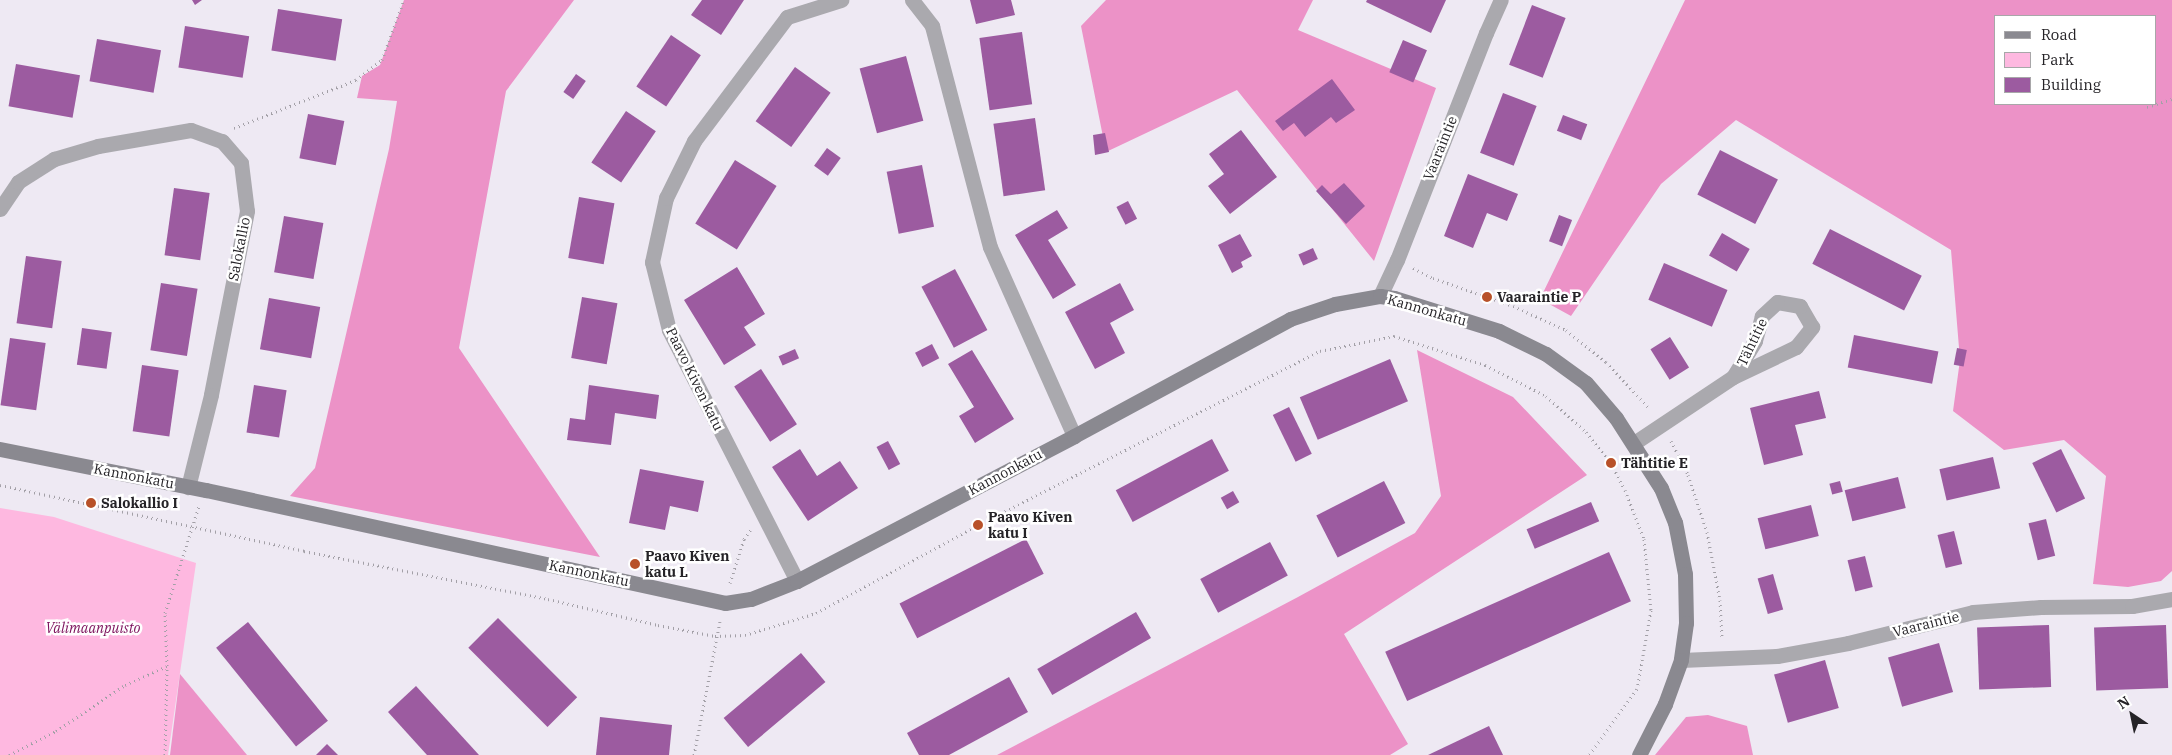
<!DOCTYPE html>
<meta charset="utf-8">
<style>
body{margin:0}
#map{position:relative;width:2172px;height:755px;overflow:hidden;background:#eee9f3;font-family:"IBM Plex Serif",serif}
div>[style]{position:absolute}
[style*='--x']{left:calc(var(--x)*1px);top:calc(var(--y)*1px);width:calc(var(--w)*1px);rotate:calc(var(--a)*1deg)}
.green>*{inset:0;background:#feb8e0}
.forest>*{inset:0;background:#ec92c7}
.building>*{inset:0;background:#9c5ba0;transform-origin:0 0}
.path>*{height:3px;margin-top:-1.5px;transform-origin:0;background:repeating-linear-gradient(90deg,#a3a0a7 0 1px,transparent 0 5px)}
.street>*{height:15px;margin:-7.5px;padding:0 7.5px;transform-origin:7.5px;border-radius:7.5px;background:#aaa9ae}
.secondary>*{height:15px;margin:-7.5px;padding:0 7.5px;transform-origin:7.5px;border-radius:7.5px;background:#8a8990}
.dots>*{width:14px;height:14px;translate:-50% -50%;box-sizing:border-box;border:2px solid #fff;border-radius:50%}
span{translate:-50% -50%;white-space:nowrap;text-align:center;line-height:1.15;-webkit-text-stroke:5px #fff;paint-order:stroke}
.street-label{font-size:14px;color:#252327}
.poi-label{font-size:14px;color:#252327;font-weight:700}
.left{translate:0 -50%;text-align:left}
.park-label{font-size:14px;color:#7c115c;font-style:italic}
.legend{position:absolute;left:1994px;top:15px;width:162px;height:90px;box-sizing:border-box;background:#fff;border:1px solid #a8a7a9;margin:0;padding:6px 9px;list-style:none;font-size:15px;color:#252327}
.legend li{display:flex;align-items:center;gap:10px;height:25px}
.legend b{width:25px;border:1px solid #a8a7a9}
.north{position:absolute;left:2107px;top:690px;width:50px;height:50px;-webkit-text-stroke:4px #fff;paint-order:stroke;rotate:326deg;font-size:14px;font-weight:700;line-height:20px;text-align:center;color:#252327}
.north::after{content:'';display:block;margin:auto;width:18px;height:22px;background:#252327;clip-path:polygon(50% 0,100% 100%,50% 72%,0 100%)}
</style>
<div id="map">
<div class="green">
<i style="clip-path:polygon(0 508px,54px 517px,196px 563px,168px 755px,0 755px)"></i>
</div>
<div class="forest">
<i style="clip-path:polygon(404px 0,574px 0,506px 91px,459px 348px,600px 557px,290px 496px,315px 468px,389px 149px,397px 101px,357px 98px,362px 76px,380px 65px)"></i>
<i style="clip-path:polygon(1106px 0,1313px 0,1298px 30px,1436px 88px,1374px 261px,1237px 90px,1106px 152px,1081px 26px)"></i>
<i style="clip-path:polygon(evenodd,1685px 0,2172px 0,2172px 571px,2161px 581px,2128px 587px,2093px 584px,2106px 476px,2064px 440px,2004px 450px,1953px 411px,1960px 360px,1951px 250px,1736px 120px,1661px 184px,1571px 316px,1540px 299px,1685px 0,1996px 16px,2156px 16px,2156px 104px,1996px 104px,1996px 16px)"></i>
<i style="clip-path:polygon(1417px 350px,1513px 397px,1587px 475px,1344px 634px,1408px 744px,1390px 755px,997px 755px,1298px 597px,1415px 533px,1441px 496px)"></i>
<i style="clip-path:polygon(180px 674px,247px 755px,170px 755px)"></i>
<i style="clip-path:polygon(1708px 715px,1747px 726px,1753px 755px,1655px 755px,1686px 717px)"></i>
</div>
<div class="building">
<i style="clip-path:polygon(192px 0,202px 0,195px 5px)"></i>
<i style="clip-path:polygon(702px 0,744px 0,721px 35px,691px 15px)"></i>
<i style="clip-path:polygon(970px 0,1011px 0,1015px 15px,976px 24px)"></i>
<i style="clip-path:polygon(1367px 0,1446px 0,1431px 33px,1366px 2px)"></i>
<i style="left:1532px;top:5px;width:36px;height:64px;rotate:21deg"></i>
<i style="left:278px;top:9px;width:65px;height:42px;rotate:9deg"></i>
<i style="left:185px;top:26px;width:65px;height:42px;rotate:9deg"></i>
<i style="left:1022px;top:32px;width:73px;height:43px;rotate:82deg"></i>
<i style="left:671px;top:35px;width:36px;height:62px;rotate:34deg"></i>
<i style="left:97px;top:39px;width:65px;height:43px;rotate:10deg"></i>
<i style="left:1403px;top:40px;width:26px;height:35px;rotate:23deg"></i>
<i style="left:906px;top:56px;width:67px;height:48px;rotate:75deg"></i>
<i style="left:16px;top:64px;width:65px;height:43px;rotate:10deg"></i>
<i style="left:795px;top:67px;width:44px;height:67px;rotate:36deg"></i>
<i style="left:576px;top:74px;width:12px;height:22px;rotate:35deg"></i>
<i style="clip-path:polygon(1332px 79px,1355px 110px,1336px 123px,1331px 117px,1305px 137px,1294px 123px,1283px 131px,1275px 121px)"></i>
<i style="left:1503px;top:93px;width:36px;height:64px;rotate:21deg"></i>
<i style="left:626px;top:111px;width:36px;height:62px;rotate:34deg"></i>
<i style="left:308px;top:114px;width:37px;height:45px;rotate:11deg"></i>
<i style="left:1563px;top:115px;width:26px;height:17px;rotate:21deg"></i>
<i style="left:1035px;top:118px;width:73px;height:42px;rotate:82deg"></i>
<i style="clip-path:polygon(1241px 130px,1277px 177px,1230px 214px,1208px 186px,1224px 174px,1209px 154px)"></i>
<i style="clip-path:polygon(1105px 133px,1109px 152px,1095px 155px,1093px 135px)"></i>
<i style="left:827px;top:148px;width:17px;height:22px;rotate:36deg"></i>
<i style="left:1720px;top:150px;width:65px;height:50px;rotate:27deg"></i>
<i style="left:735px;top:160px;width:49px;height:75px;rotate:32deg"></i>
<i style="left:922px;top:165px;width:63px;height:36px;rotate:79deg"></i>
<i style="clip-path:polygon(1468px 174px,1518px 194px,1507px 221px,1487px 213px,1473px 248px,1444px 236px)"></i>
<i style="clip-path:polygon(1344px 183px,1365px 206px,1346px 224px,1316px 191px,1322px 185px,1331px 194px)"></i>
<i style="left:174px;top:188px;width:36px;height:68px;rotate:8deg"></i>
<i style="left:579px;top:197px;width:36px;height:62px;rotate:10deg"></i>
<i style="left:1128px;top:201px;width:20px;height:13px;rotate:63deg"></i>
<i style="clip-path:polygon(1057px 210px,1068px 228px,1048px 240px,1076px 285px,1053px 299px,1015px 235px)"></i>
<i style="left:1559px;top:215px;width:14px;height:28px;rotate:21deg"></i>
<i style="left:284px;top:216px;width:40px;height:57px;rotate:10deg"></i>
<i style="left:1830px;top:229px;width:103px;height:39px;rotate:27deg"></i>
<i style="left:1722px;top:233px;width:32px;height:26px;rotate:30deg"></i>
<i style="clip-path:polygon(1240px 234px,1252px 256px,1241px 262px,1243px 267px,1232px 273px,1218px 245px)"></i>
<i style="left:1313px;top:248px;width:12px;height:16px;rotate:66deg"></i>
<i style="left:26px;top:256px;width:36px;height:68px;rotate:8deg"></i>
<i style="left:1664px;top:263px;width:69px;height:40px;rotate:23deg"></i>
<i style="clip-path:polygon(737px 267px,765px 314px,744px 327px,756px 345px,724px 365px,684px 300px)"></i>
<i style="left:955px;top:269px;width:69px;height:38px;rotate:62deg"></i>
<i style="left:161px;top:283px;width:37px;height:68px;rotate:9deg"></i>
<i style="clip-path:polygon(1120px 283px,1134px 310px,1110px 323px,1125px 353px,1095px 369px,1065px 312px)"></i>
<i style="left:582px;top:297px;width:36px;height:62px;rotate:10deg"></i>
<i style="left:269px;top:298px;width:52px;height:52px;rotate:10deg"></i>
<i style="left:82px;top:328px;width:30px;height:37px;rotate:8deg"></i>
<i style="left:1854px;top:335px;width:86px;height:33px;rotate:11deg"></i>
<i style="left:1670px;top:337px;width:36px;height:23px;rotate:58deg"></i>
<i style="left:10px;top:338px;width:36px;height:68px;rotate:8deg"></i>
<i style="left:932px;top:344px;width:16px;height:19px;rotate:63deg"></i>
<i style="left:1957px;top:348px;width:10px;height:17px;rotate:11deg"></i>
<i style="left:795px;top:349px;width:10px;height:18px;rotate:66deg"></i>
<i style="clip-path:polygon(972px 350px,1014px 419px,975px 443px,959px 416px,974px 407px,948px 364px)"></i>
<i style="left:1390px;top:359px;width:46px;height:98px;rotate:67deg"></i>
<i style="left:142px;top:365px;width:37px;height:67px;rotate:8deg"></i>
<i style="left:761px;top:369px;width:66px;height:32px;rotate:57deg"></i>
<i style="left:254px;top:385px;width:33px;height:48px;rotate:9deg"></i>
<i style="clip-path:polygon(589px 385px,659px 395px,656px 419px,615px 413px,611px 445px,567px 440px,570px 418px,585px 420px)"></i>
<i style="clip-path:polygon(1819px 391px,1826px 418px,1795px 425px,1803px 455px,1764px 465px,1750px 408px)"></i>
<i style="left:1289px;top:407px;width:52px;height:18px;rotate:64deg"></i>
<i style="left:1212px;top:439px;width:36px;height:109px;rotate:62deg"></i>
<i style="left:888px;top:441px;width:26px;height:13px;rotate:62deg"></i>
<i style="clip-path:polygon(800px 449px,817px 476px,840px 461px,858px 488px,808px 521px,772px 467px)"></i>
<i style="left:2061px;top:449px;width:55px;height:32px;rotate:64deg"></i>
<i style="left:1993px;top:457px;width:32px;height:55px;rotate:77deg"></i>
<i style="clip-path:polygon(640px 469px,704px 481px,698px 512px,670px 506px,665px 530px,629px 523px)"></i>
<i style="left:1898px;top:477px;width:32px;height:55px;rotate:76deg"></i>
<i style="left:1384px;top:481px;width:47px;height:76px;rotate:63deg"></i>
<i style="left:1840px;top:481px;width:11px;height:11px;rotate:75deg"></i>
<i style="left:1233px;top:491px;width:13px;height:14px;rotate:61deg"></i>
<i style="left:1591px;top:502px;width:21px;height:70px;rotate:67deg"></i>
<i style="left:1811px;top:505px;width:32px;height:55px;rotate:76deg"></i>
<i style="left:2046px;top:519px;width:38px;height:18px;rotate:76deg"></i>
<i style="left:1954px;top:531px;width:34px;height:17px;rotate:76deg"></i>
<i style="left:1026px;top:539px;width:39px;height:142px;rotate:63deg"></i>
<i style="left:1270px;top:542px;width:38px;height:79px;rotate:62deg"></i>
<i style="left:1609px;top:552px;width:54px;height:245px;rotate:66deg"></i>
<i style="left:1865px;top:556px;width:32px;height:18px;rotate:76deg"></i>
<i style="left:1773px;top:574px;width:37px;height:16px;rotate:74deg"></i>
<i style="left:1136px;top:612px;width:30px;height:114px;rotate:60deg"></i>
<i style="left:498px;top:618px;width:112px;height:42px;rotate:45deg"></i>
<i style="left:248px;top:622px;width:127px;height:41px;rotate:51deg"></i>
<i style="left:2049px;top:625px;width:62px;height:72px;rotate:88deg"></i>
<i style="left:2166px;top:625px;width:63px;height:72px;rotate:88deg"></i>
<i style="left:1939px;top:643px;width:51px;height:53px;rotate:74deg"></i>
<i style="left:801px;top:653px;width:38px;height:101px;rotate:50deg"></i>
<i style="left:1825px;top:660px;width:50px;height:53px;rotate:74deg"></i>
<i style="clip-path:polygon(1009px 677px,1028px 712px,949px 755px,919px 755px,907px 733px)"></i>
<i style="clip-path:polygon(416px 686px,479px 755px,427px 755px,388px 712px)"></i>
<i style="clip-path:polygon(600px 717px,672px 725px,669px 755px,596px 755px)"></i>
<i style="clip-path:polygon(1489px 726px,1503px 755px,1428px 755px)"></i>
<i style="clip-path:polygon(327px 744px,338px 755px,316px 755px)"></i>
</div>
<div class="path">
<i style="--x:2147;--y:107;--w:26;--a:-18"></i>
<i style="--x:234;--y:128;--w:131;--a:-21.5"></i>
<i style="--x:356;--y:80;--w:33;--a:-38"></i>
<i style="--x:382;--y:60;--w:64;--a:-69.9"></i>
<i style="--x:1413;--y:268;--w:22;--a:27"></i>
<i style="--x:1433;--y:278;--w:85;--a:19.3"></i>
<i style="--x:1513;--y:306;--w:58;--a:24.4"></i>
<i style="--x:1566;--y:330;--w:51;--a:38.7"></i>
<i style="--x:1606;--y:362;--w:64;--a:46.9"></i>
<i style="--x:1671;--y:441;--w:38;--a:63"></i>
<i style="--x:1688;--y:475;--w:60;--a:71.6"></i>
<i style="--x:1707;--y:532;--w:69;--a:79.2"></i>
<i style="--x:1720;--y:600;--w:39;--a:87"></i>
<i style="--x:0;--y:485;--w:311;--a:12.2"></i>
<i style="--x:304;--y:551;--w:249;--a:11.1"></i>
<i style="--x:548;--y:599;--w:113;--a:13.3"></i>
<i style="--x:658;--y:625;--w:58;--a:10.9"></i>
<i style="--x:715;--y:636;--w:30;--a:-2"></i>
<i style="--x:745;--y:635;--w:74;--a:-17.2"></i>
<i style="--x:816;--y:613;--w:184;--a:-28.5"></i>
<i style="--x:978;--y:525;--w:384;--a:-27"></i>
<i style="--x:1320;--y:351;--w:76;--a:-11.5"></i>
<i style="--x:1394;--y:336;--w:96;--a:17.7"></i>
<i style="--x:1485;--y:365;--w:68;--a:26.9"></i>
<i style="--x:1546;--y:396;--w:54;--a:42"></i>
<i style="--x:1586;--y:432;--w:40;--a:51"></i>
<i style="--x:1611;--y:463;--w:30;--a:63"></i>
<i style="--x:1625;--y:490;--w:53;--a:68.8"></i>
<i style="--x:1644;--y:539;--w:71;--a:84.4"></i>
<i style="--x:1651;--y:610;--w:80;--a:100"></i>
<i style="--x:1637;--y:689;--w:82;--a:126"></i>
<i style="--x:730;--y:583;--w:46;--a:-72.3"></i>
<i style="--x:744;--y:539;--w:12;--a:-55"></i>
<i style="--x:9;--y:755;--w:53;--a:-27.1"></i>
<i style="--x:56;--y:731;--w:83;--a:-33.7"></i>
<i style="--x:125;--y:685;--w:46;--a:-24.3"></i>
<i style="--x:165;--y:755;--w:89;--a:-88.7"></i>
<i style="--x:167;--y:666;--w:53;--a:-92.2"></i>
<i style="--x:165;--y:613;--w:112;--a:-72.4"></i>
<i style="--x:694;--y:755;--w:136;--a:-79"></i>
</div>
<div class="street">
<i style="--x:912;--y:0;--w:33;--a:52"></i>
<i style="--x:932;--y:26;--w:228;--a:75.3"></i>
<i style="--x:990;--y:247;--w:207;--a:66"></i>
<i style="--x:0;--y:209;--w:32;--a:-56"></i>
<i style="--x:18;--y:182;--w:43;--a:-32.6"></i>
<i style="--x:54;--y:159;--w:46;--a:-16.5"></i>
<i style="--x:98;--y:146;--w:94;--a:-9.8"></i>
<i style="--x:191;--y:130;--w:33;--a:20"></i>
<i style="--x:222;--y:141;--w:29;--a:49"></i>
<i style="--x:241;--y:163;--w:48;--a:82.9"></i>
<i style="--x:247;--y:211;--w:187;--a:101.1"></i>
<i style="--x:211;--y:395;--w:95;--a:104"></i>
<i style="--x:1380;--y:296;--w:40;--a:-65"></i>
<i style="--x:1397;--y:260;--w:244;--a:-68.6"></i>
<i style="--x:1486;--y:33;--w:36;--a:-66"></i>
<i style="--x:1634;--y:443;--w:119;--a:-33.7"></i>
<i style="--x:1733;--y:377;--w:70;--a:-25.5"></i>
<i style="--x:1796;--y:347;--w:26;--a:-51"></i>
<i style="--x:1812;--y:327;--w:24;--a:-120"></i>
<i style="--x:1800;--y:306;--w:23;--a:-170"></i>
<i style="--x:1777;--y:302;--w:21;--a:137"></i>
<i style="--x:1762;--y:316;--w:26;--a:106"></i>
<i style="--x:1755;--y:341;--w:42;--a:121.4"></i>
<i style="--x:797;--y:581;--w:282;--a:-117"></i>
<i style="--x:669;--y:330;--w:70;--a:-104"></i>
<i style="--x:652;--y:262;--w:66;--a:-77.7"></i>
<i style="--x:666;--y:198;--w:64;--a:-63.8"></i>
<i style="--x:694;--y:141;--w:155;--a:-53.1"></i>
<i style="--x:787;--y:17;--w:57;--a:-17.5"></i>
<i style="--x:1681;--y:660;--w:96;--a:-2.4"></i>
<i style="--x:1777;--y:656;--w:72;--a:-10.4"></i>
<i style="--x:1848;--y:643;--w:129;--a:-13.9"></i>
<i style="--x:1973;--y:612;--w:68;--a:-4.2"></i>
<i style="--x:2041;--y:607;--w:91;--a:-0.6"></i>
<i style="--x:2132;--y:606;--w:41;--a:-9.9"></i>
</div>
<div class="secondary">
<i style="--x:0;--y:449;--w:210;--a:11.3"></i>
<i style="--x:206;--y:490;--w:531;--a:12.28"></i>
<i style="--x:725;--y:603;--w:26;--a:-9"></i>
<i style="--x:751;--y:599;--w:49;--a:-21.4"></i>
<i style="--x:797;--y:581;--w:313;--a:-27.6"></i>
<i style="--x:1074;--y:436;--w:246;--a:-28.4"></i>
<i style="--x:1290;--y:319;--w:47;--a:-18.4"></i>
<i style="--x:1335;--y:304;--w:46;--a:-10.1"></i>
<i style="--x:1380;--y:296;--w:14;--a:8"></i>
<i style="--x:1394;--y:298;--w:110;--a:17.4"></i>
<i style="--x:1499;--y:331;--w:52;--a:26.1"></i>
<i style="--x:1546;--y:354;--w:49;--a:35.9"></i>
<i style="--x:1586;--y:383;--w:46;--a:49.4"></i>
<i style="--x:1616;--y:418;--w:83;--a:57.3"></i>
<i style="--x:1661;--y:488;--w:37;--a:68"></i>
<i style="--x:1675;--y:522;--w:53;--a:79.1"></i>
<i style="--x:1685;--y:574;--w:49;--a:88.8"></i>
<i style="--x:1686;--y:623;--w:37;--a:98"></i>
<i style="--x:1681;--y:660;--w:47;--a:110"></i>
<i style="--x:1665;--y:704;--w:57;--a:117"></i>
</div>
<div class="dots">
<i style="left:1487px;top:297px;background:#b85129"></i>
<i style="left:1611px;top:463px;background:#b85129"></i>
<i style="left:91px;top:503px;background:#b85129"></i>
<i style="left:978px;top:525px;background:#b85129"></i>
<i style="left:635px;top:564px;background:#b85129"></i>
</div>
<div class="street-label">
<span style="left:1440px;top:148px;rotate:-68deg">Vaaraintie</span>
<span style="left:239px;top:249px;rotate:-79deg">Salokallio</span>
<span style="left:1427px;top:310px;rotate:16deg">Kannonkatu</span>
<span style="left:1752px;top:342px;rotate:-64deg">Tähtitie</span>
<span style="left:695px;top:379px;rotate:64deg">Paavo Kiven katu</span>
<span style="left:1005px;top:472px;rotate:-28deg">Kannonkatu</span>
<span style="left:134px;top:476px;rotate:11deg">Kannonkatu</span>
<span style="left:589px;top:573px;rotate:12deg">Kannonkatu</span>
<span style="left:1926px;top:624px;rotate:-14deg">Vaaraintie</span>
</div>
<div class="poi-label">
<span class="left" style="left:1497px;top:297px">Vaaraintie P</span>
<span class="left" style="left:1621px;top:463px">Tähtitie E</span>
<span class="left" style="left:101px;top:503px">Salokallio I</span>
<span class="left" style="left:988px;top:525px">Paavo Kiven<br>katu I</span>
<span class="left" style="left:645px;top:564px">Paavo Kiven<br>katu L</span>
</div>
<div class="park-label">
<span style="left:93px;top:628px">Välimaanpuisto</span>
</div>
<ul class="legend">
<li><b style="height:6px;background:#8a8990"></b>Road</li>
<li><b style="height:14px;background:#feb8e0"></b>Park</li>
<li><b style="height:14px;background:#9c5ba0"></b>Building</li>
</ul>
<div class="north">N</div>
</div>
